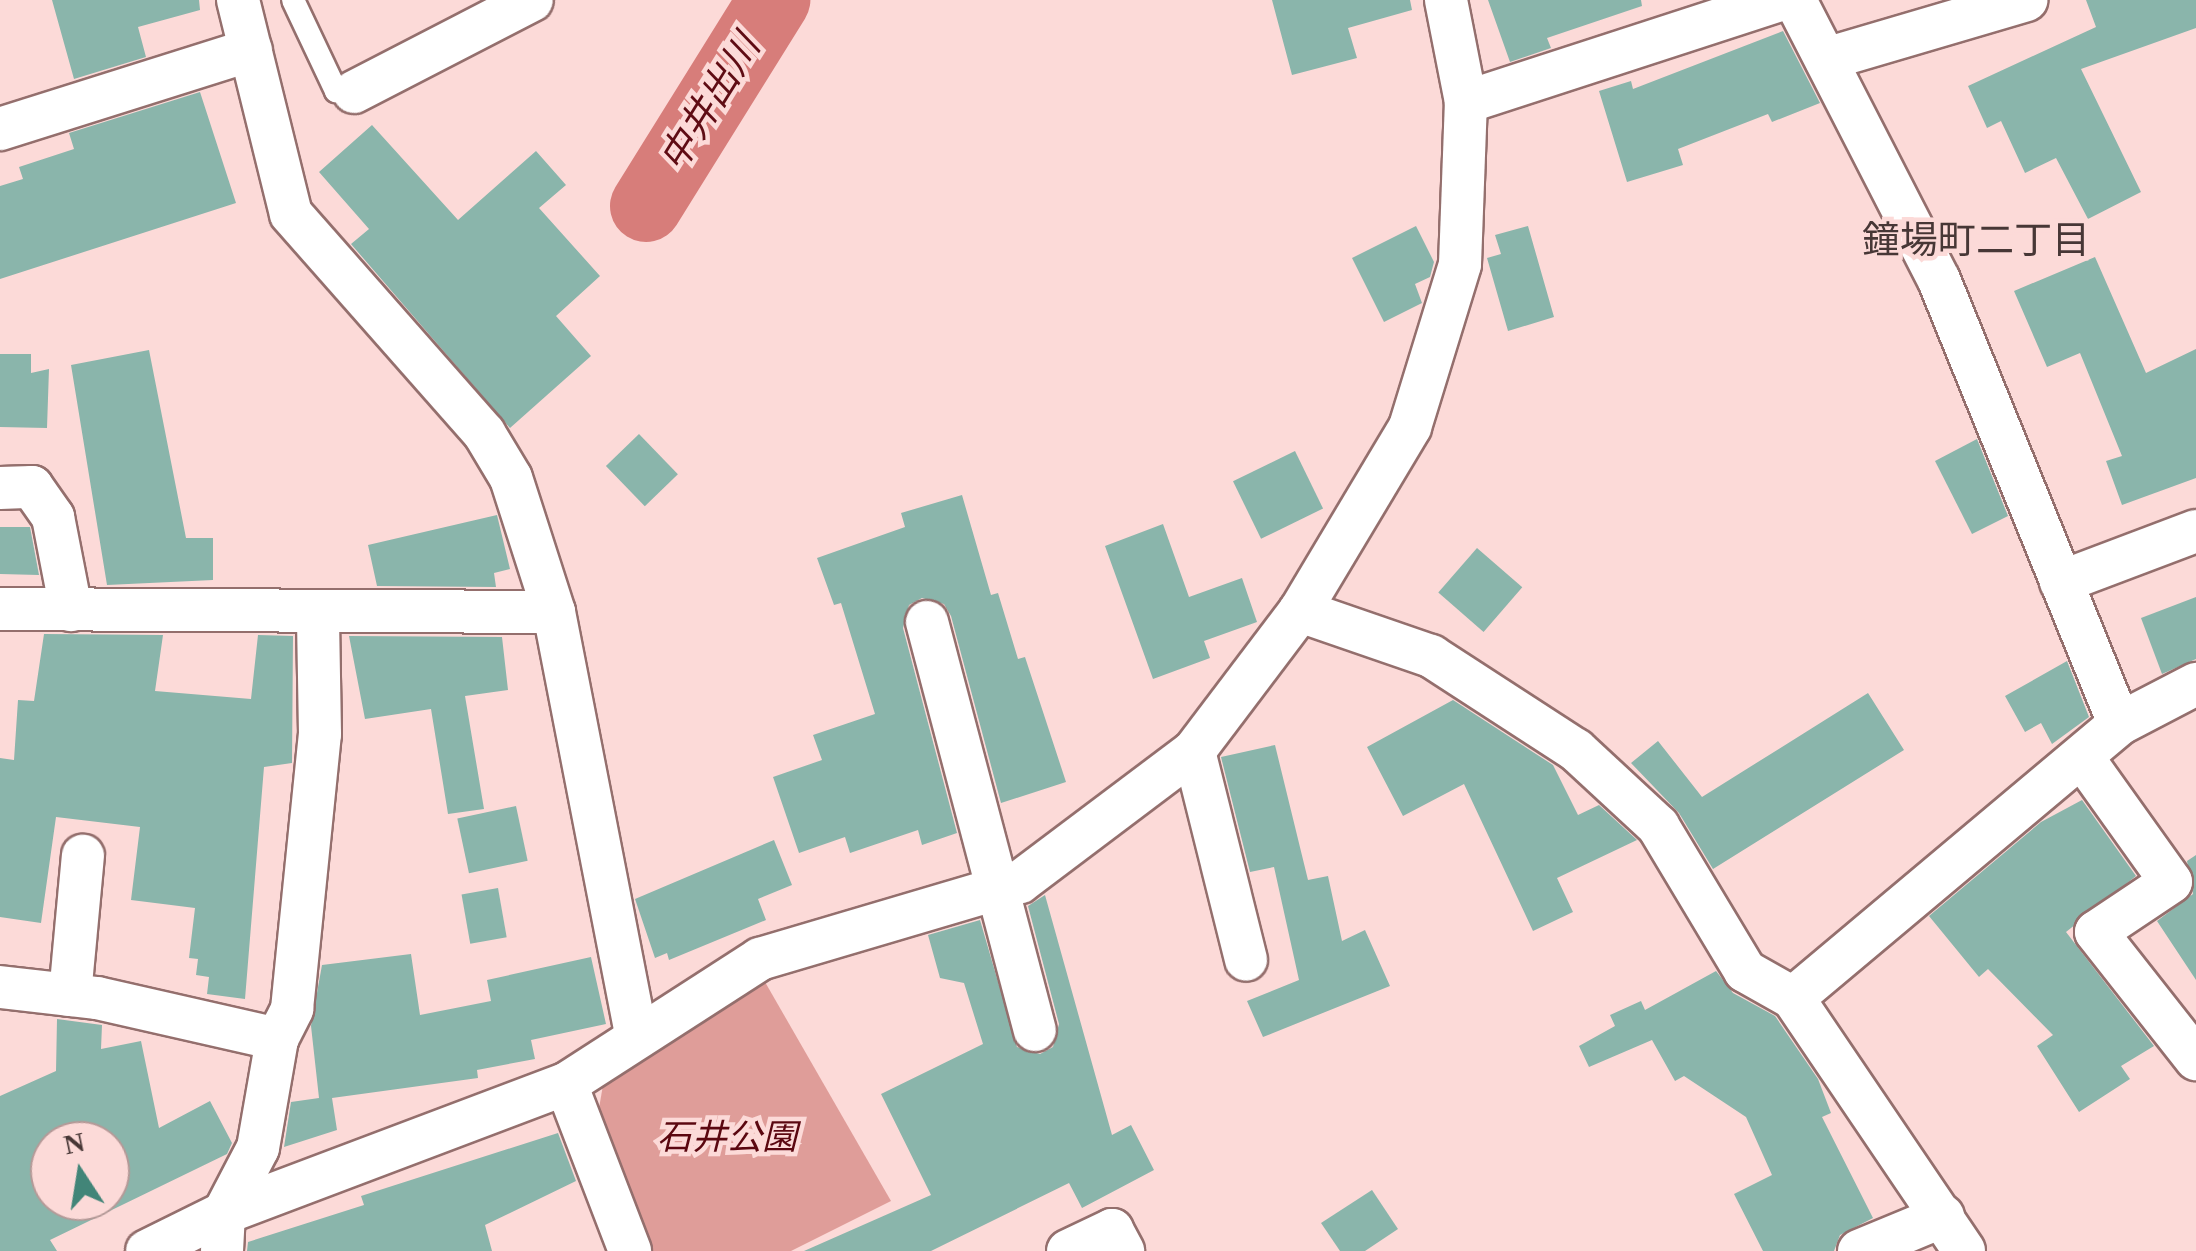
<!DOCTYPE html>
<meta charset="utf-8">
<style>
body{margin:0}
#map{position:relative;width:2196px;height:1251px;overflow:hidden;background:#fcdad8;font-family:"Times New Roman","Noto Sans JP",serif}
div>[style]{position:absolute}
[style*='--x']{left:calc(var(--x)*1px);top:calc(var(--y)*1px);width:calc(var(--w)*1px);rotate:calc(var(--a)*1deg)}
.green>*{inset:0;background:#df9d99}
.river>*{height:72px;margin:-36px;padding:0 36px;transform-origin:36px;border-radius:36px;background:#d77d7a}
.building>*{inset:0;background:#8ab5ab;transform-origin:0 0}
.roads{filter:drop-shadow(2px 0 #946f6d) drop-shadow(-2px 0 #946f6d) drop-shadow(0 2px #946f6d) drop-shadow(0 -2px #946f6d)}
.service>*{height:22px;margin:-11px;padding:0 11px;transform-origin:11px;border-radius:11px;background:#fff}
.minor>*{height:42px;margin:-21px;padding:0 21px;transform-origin:21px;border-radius:21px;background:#fff}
span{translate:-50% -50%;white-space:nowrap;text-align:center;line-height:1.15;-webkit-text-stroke:9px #fcdad8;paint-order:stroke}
.park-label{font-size:35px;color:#5b0710;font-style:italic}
.water-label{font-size:38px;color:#5f0c14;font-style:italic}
.neighbourhood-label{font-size:38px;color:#473736}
.north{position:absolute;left:30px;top:1121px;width:100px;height:100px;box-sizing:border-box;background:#fcdad8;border:2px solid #b49997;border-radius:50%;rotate:348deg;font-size:28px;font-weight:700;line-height:40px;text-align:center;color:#473736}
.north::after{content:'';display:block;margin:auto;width:35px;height:45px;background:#428578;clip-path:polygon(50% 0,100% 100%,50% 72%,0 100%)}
</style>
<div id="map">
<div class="green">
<i style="clip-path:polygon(765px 982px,891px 1201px,791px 1251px,648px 1251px,597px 1120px,603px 1085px)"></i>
</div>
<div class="river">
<i style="--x:646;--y:206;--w:243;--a:-58.1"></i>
</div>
<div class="building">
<i style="clip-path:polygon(52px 0,199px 0,200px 10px,138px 27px,146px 57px,74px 79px)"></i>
<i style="clip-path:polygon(1272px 0,1410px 0,1412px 10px,1348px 28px,1357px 58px,1292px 75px)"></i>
<i style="clip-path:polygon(1488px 0,1641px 0,1642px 6px,1547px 38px,1551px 48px,1510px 62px)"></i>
<i style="clip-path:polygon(2086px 0,2196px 0,2196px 28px,2081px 69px,2141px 192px,2088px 219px,2056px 158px,2025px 173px,2001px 121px,1987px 128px,1968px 86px,2096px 27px)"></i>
<i style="clip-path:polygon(1783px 31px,1820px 103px,1772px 122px,1768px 114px,1678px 149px,1683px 165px,1627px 182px,1599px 91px,1631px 81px,1633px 89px)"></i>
<i style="clip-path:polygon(200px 92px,236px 203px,0 279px,0 186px,23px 179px,19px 167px,74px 149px,69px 133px)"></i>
<i style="clip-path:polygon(372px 125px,458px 220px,536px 151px,566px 185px,539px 208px,600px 276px,556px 316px,591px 356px,510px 428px,351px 244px,369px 229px,319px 172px)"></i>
<i style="clip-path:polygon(1416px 226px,1434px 262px,1430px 277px,1415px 284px,1422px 303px,1384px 322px,1352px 258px)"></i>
<i style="clip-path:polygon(1528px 226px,1554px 317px,1508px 331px,1487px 258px,1501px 254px,1495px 235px)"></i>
<i style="clip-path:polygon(2095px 257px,2146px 373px,2196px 349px,2196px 478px,2122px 505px,2106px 461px,2122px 456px,2080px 353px,2047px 367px,2014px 291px)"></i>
<i style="clip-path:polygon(149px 350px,186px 538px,213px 538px,213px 580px,107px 585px,71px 365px)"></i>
<i style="clip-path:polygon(0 354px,31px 354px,31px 373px,49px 369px,47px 428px,0 427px)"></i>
<i style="left:639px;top:434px;width:56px;height:46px;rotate:46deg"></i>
<i style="clip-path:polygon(1977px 439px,2008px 516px,1972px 534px,1935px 461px)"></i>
<i style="left:1295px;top:451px;width:64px;height:69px;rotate:64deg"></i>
<i style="clip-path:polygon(962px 495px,991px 595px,998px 593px,1018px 659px,1025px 657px,1066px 782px,1001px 803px,951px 616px,944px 604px,922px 598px,909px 605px,903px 628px,957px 833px,922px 845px,918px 830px,850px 853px,845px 837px,799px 853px,773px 777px,822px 760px,813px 735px,875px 714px,841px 603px,834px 605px,817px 558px,905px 527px,901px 513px)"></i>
<i style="clip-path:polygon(497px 515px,510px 569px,494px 573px,496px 587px,377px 586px,368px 545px)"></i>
<i style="clip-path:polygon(1163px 524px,1189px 597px,1242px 578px,1257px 622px,1204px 641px,1210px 658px,1153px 679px,1105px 546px)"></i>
<i style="clip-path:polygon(0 527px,30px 527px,39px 575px,0 574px)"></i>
<i style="left:1477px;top:548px;width:60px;height:59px;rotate:41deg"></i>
<i style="clip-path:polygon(2196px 597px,2196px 659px,2162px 674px,2141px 618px)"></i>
<i style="clip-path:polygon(44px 634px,163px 635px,155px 691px,251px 699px,258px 635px,293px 636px,292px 763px,264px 767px,245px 999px,207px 994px,209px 977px,196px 975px,198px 959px,189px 958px,195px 908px,131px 900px,140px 827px,56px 817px,41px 923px,0 917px,0 758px,14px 760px,18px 700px,34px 701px)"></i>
<i style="clip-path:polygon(349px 636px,502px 637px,508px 690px,465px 696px,484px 809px,448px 814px,431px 709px,365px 719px)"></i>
<i style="clip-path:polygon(2067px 661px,2089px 717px,2052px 744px,2041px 723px,2025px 732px,2005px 696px)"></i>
<i style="clip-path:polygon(1868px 693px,1904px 750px,1713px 869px,1679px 813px,1631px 763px,1658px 741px,1702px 797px)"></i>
<i style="clip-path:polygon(1453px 700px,1553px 765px,1578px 815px,1599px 805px,1637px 840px,1557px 878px,1573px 912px,1533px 931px,1464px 784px,1403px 816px,1367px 747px)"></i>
<i style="clip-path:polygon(1275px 745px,1308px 880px,1328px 876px,1342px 941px,1365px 930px,1390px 986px,1263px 1037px,1247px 1001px,1299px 980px,1274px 867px,1250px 872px,1221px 757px)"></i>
<i style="clip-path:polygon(2082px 800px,2136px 876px,2066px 932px,2154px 1046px,2121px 1066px,2130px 1079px,2079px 1112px,2037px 1046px,2053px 1035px,1988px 969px,1979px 977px,1929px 916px,2041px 822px)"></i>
<i style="left:516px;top:806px;width:56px;height:60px;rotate:78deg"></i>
<i style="clip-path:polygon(774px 840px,792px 885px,758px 899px,766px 920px,669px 960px,667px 953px,655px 958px,635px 899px)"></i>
<i style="clip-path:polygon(2196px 855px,2196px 980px,2157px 921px,2193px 894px,2187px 861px)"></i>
<i style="left:498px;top:888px;width:50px;height:37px;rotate:80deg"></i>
<i style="clip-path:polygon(1045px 895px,1112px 1135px,1131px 1125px,1154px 1170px,1082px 1208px,1069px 1183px,931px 1251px,804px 1251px,931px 1195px,881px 1094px,983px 1044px,964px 983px,940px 978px,928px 935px,980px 920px,1017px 1047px,1040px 1054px,1053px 1047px,1059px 1024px,1028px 906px)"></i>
<i style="clip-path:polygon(411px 954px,420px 1015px,491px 1001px,487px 980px,591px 957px,606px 1024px,531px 1040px,535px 1059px,477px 1070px,478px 1078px,332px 1098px,337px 1130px,284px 1147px,291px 1102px,319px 1098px,311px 1026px,322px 965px)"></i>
<i style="clip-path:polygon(1716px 971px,1733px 993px,1775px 1016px,1818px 1079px,1831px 1113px,1822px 1117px,1873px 1218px,1840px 1235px,1834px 1251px,1763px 1251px,1734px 1194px,1772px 1175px,1746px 1117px,1684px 1076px,1675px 1081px,1652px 1040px,1589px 1067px,1579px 1046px,1615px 1026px,1610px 1015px,1641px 1001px,1645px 1010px)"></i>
<i style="clip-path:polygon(evenodd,57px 1019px,102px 1025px,101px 1049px,141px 1041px,159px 1128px,210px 1101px,232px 1143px,227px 1154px,50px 1240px,57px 1251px,0 1251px,0 1096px,56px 1071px,57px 1019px,50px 1141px,110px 1141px,110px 1201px,50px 1201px,50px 1141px)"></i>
<i style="clip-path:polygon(558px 1133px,576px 1181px,485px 1225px,492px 1251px,247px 1251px,248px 1242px,364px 1205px,361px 1196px)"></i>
<i style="clip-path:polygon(1372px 1190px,1398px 1229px,1365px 1251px,1340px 1251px,1321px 1223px)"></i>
</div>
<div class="roads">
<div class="service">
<i style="--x:293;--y:0;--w:101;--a:64.7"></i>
<i style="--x:336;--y:91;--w:18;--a:3"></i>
</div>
<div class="minor">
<i style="--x:238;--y:0;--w:220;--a:76.1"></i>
<i style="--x:291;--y:214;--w:292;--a:48.6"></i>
<i style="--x:484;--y:433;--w:52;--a:59"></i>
<i style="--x:511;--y:478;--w:141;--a:72.2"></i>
<i style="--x:554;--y:612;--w:431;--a:79"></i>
<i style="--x:1795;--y:0;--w:315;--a:62.8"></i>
<i style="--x:1939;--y:280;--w:479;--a:67.9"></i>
<i style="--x:1826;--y:59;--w:209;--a:-16.4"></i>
<i style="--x:354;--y:92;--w:200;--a:-27.3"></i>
<i style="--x:1466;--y:102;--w:330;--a:-18"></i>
<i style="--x:0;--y:129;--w:263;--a:-17.5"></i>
<i style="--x:0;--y:488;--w:32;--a:-2"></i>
<i style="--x:32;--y:487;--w:37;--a:55"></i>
<i style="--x:53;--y:517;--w:95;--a:79"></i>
<i style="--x:2061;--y:582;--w:144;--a:-20.7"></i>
<i style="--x:0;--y:609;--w:554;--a:0.31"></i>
<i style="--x:1300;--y:611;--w:139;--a:19"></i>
<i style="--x:1431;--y:656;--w:173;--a:33"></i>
<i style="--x:1576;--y:750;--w:112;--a:42.8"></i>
<i style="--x:1658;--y:826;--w:169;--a:59"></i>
<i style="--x:1745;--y:971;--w:55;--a:29.4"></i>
<i style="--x:1793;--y:998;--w:305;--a:55.9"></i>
<i style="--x:927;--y:622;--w:422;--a:75.2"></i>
<i style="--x:1194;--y:751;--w:215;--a:76"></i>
<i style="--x:2082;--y:757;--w:153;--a:54.5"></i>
<i style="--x:2171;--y:882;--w:90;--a:146.3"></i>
<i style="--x:2096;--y:932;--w:162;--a:51.8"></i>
<i style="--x:0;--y:987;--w:98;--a:6.5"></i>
<i style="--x:97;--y:998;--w:185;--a:12.8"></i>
<i style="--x:70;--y:995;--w:140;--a:-84.7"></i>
<i style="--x:1793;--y:998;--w:426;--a:-40"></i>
<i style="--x:2119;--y:724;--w:87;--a:-27.5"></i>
<i style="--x:566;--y:1084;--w:179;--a:69"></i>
<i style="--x:147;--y:1251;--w:86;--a:-26.3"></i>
<i style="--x:224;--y:1213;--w:366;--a:-20.7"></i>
<i style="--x:566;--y:1084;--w:231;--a:-32.8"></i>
<i style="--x:760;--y:959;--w:271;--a:-16.5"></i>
<i style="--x:1020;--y:882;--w:218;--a:-37"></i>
<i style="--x:1194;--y:751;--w:176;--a:-52.9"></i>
<i style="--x:1300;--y:611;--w:214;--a:-59.1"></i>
<i style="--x:1410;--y:427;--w:170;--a:-72.9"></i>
<i style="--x:1460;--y:264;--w:162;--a:-87.9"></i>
<i style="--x:1466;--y:102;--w:104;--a:-101.1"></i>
<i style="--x:222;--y:1251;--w:38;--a:-87"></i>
<i style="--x:224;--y:1213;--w:73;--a:-62.4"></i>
<i style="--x:258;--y:1148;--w:111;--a:-80.1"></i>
<i style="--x:277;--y:1039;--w:34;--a:-63"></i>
<i style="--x:292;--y:1009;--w:276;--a:-84.2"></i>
<i style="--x:320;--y:734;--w:120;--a:-91"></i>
<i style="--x:1068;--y:1251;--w:49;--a:-25.5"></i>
<i style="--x:1112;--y:1230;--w:24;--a:62"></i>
<i style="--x:1859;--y:1251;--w:91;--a:-22.6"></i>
</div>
</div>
<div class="park-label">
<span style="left:727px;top:1138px">石井公園</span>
</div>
<div class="water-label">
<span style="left:710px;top:103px;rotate:-58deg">中井出川</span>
</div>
<div class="neighbourhood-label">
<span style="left:1976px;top:241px">鐘場町二丁目</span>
</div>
<div class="north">N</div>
</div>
